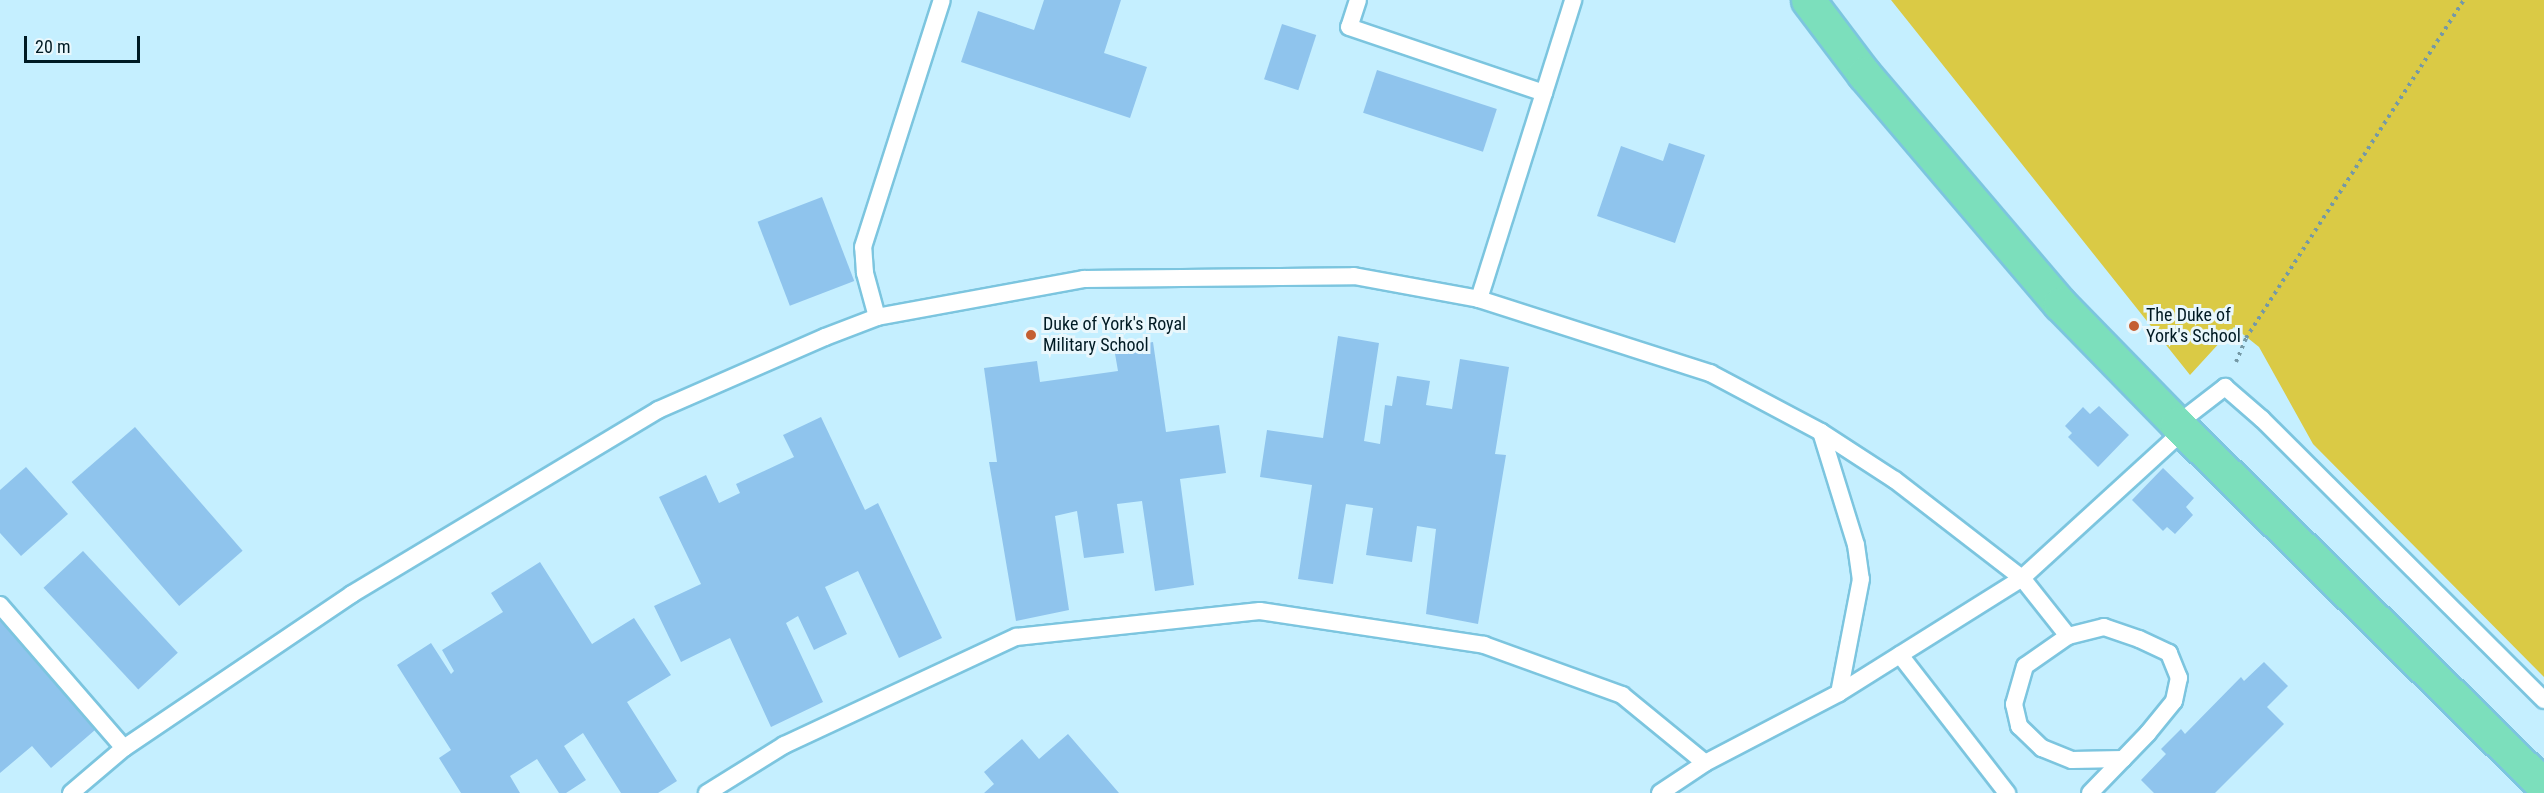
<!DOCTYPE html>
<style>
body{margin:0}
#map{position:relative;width:2544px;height:793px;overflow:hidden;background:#c5efff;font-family:"Roboto Condensed",sans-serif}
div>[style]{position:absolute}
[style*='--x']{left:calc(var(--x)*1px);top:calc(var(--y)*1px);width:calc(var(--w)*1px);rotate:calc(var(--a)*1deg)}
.green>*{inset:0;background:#daca45}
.building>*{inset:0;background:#8fc4ed;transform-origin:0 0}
.path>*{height:4px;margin-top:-2px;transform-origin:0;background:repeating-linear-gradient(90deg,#7599a6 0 3px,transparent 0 7.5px)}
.roads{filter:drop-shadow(2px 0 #7cc5df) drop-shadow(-2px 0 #7cc5df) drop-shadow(0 2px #7cc5df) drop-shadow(0 -2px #7cc5df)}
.service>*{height:16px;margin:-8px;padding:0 8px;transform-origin:8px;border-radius:8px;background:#fff}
.primary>*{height:33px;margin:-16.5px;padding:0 16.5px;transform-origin:16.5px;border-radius:16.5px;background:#7cdfbc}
.dots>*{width:16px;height:16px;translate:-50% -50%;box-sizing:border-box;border:3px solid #e9f7fc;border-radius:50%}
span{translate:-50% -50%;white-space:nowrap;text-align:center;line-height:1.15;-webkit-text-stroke:6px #e9f7fc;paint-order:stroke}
.poi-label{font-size:18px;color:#001a23}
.left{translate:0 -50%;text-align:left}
.scale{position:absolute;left:24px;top:36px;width:116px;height:27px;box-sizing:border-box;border:3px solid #001a23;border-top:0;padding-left:8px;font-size:18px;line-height:21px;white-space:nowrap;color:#001a23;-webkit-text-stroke:4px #e9f7fc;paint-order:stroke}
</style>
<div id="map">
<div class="green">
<i style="clip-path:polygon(1891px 0,2544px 0,2544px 677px,2313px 444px,2259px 347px,2234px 327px,2190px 375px)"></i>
</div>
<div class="building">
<i style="clip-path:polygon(1044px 0,1121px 0,1104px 53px,1147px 67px,1130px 118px,961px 62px,978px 11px,1034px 30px)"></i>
<i style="left:1282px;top:24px;width:36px;height:58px;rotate:18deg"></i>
<i style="left:1377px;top:70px;width:126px;height:45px;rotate:18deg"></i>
<i style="clip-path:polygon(1669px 143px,1705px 155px,1675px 243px,1597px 216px,1621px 146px,1663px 161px)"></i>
<i style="left:822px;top:197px;width:90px;height:69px;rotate:69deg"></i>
<i style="clip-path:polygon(1338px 336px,1379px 343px,1364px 441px,1380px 444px,1385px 405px,1392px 406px,1397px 376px,1430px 381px,1426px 405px,1452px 409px,1460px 359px,1509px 367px,1495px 454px,1506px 455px,1478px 624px,1426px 614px,1436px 529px,1417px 526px,1412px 562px,1366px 555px,1373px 508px,1346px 504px,1333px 584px,1298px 579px,1312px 485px,1260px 477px,1267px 430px,1323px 438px)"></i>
<i style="clip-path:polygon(1153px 342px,1166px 432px,1219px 425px,1226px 473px,1180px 479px,1194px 585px,1155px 591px,1142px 501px,1117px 504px,1124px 553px,1084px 558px,1077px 511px,1055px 516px,1069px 610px,1016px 621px,989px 462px,997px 462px,984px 368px,1037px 361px,1040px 382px,1118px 371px,1114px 348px)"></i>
<i style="clip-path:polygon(2099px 406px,2129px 435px,2098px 467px,2068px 437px,2072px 433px,2065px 426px,2083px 407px,2090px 414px)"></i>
<i style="clip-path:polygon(821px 417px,865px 510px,878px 503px,942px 638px,899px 658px,858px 571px,825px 587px,847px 634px,814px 650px,798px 616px,786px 623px,823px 702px,771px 727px,730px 638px,681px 662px,654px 606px,701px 584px,659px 497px,706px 475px,719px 503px,740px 493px,736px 484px,794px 457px,783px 435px)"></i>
<i style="left:135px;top:427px;width:164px;height:84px;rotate:49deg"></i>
<i style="clip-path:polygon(26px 467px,68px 514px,21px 556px,0 533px,0 490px)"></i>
<i style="clip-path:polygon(2163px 468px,2194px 498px,2186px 507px,2193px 515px,2175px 534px,2167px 527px,2163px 531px,2132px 500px)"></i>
<i style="left:83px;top:551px;width:139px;height:54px;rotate:47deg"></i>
<i style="clip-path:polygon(540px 562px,592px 644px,634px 618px,671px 675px,627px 702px,677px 781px,658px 793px,621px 793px,583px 733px,564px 746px,586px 780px,566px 793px,559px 793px,537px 759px,510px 776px,520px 793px,461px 793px,439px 758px,451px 750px,397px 665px,431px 643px,451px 674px,454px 671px,442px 650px,503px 612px,491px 593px)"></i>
<i style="clip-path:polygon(0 620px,95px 730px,51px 768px,32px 746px,0 773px)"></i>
<i style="clip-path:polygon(2264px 662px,2288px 686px,2267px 707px,2284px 724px,2215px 793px,2154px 793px,2141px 780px,2166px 754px,2161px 749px,2181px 729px,2185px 734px,2241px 677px,2244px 681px)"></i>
<i style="clip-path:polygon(1068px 734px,1119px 793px,984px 793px,994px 784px,984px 772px,1022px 739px,1039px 759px)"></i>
</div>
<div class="path">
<i style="--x:2236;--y:362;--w:26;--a:-67"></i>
<i style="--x:2246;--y:338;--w:402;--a:-57.2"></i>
</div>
<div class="roads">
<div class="service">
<i style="--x:1358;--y:0;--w:28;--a:108"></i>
<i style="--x:1349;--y:27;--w:206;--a:18.7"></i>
<i style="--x:1479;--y:299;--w:313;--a:-72.5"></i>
<i style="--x:877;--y:317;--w:46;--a:-105.3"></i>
<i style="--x:865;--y:273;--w:26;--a:-94"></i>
<i style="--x:863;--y:247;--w:259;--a:-72.3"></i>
<i style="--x:2177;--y:424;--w:61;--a:-37.6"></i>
<i style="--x:2225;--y:387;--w:49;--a:40.9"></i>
<i style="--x:2262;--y:419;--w:398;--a:44.9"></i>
<i style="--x:1821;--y:432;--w:118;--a:72.8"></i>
<i style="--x:1856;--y:545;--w:34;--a:82"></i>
<i style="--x:1861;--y:579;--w:116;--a:100.9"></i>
<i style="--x:0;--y:605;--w:189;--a:49.1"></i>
<i style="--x:1900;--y:655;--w:175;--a:52.2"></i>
<i style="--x:71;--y:793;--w:70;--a:-40.3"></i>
<i style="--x:124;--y:748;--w:275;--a:-34"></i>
<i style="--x:352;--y:594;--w:357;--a:-31"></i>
<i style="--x:658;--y:410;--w:182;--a:-23.6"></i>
<i style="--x:825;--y:337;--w:56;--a:-21"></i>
<i style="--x:877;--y:317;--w:210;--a:-10.4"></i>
<i style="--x:1084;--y:279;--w:270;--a:-0.6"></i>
<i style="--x:1354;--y:276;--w:127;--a:10.4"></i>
<i style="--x:1479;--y:299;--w:243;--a:17.8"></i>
<i style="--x:1710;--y:373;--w:126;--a:28"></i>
<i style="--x:1821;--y:432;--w:88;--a:33"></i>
<i style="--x:1895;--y:480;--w:160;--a:37.7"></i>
<i style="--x:2022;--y:578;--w:74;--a:51.6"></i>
<i style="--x:707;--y:793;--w:91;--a:-31.9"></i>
<i style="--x:784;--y:745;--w:256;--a:-25"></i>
<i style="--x:1016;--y:637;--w:245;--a:-6.1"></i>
<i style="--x:1260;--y:611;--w:227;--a:8.6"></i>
<i style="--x:1484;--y:645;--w:147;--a:19.9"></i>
<i style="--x:1622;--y:695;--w:107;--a:39.3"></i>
<i style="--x:1660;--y:793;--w:54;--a:-33.7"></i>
<i style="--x:1705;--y:763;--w:151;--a:-27.6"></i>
<i style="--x:1839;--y:693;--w:216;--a:-32.1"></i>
<i style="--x:2022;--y:578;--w:219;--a:-42.4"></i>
<i style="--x:2090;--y:793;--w:47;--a:-45.9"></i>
<i style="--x:2123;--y:759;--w:36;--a:-46"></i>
<i style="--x:2148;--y:733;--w:41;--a:-50.9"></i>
<i style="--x:2174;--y:701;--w:24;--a:-78"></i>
<i style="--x:2179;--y:678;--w:27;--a:-112"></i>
<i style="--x:2169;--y:653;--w:33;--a:-155"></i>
<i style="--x:2139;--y:639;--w:37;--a:-161"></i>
<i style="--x:2104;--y:627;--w:37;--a:166"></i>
<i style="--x:2068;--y:636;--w:52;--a:145.1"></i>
<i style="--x:2025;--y:666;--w:40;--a:106"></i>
<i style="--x:2014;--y:704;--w:23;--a:77"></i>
<i style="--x:2019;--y:726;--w:32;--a:44"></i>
<i style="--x:2042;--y:748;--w:32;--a:22"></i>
<i style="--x:2072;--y:760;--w:51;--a:-1.1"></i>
</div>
<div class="primary">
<i style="--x:1808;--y:0;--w:93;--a:52.9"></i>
<i style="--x:1864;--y:74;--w:302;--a:49.6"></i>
<i style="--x:2060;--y:304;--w:168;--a:45.7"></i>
<i style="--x:2177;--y:424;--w:515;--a:44.61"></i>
</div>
</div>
<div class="dots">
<i style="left:2134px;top:326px;background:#c45e31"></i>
<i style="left:1031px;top:335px;background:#c45e31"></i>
</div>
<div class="poi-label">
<span class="left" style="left:2146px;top:326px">The Duke of<br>York's School</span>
<span class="left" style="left:1043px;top:335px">Duke of York's Royal<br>Military School</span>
</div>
<div class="scale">20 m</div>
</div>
